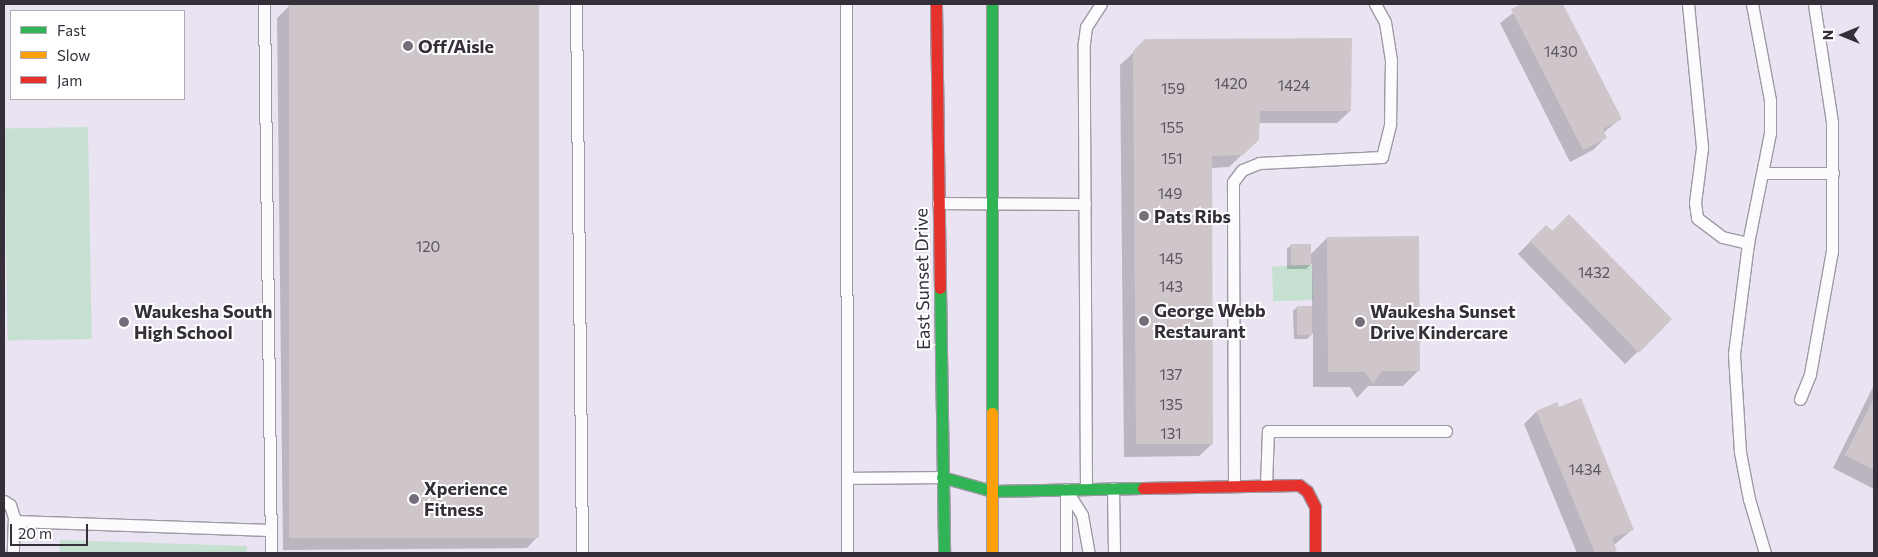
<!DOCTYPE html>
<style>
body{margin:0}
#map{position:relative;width:1878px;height:557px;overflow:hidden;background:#eae3f1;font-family:Commissioner,sans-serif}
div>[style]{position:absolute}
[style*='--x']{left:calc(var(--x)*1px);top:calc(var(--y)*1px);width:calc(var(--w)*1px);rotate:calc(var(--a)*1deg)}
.green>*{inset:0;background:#c6e1d2;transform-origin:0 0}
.shadow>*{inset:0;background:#0003}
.building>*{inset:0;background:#cec6ca;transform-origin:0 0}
.roads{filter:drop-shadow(1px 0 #9f99a4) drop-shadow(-1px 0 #9f99a4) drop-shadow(0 1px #9f99a4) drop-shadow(0 -1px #9f99a4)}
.lane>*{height:11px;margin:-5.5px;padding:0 5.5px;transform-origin:5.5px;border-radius:5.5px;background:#fcfbfd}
.fast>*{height:11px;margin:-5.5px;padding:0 5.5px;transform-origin:5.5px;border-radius:5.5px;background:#30b455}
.slow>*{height:11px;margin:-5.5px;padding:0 5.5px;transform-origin:5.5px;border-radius:5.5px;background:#ff9f0a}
.jam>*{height:11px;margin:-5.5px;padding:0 5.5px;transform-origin:5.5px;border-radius:5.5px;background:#e5322d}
.dots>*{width:14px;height:14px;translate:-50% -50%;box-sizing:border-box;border:2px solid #fff;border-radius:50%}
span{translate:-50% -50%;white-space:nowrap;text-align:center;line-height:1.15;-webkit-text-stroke:4px #fff;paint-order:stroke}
.number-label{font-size:15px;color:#5b555e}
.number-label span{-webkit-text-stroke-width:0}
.poi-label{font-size:18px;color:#352f3a;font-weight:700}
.left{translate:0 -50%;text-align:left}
.street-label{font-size:18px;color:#352f3a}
.frame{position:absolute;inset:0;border:5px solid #352f3a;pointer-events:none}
.legend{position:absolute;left:10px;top:10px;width:175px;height:90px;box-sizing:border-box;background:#fff;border:1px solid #aeacb0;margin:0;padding:6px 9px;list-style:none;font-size:15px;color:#352f3a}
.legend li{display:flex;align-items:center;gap:10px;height:25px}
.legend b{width:25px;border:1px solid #aeacb0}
.north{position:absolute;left:1818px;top:10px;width:50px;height:50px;-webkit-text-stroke:4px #fff;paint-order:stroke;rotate:270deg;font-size:14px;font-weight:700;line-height:20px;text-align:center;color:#352f3a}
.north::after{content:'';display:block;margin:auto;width:18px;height:22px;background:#352f3a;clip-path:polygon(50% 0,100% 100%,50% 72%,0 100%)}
.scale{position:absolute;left:10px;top:524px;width:78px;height:22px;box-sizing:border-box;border:2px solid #352f3a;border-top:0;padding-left:6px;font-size:15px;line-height:18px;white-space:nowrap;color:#352f3a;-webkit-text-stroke:4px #fff;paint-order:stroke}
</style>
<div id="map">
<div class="green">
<i style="left:88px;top:127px;width:212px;height:84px;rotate:89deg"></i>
<i style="left:1312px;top:265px;width:35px;height:40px;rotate:88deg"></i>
<i style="clip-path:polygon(60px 540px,247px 546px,247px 553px,59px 553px)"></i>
</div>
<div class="shadow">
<i style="clip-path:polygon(331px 4px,537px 4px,539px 535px,527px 548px,283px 550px,277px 18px,290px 5px)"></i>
<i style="clip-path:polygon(1525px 4px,1562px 4px,1620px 119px,1603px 133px,1605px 138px,1593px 150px,1570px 162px,1500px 23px)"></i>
<i style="clip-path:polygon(1134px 52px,1350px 111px,1337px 123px,1259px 123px,1245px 152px,1229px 167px,1211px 168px,1212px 444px,1199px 456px,1124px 457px,1120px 65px)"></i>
<i style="clip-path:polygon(1546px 226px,1671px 319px,1625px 364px,1518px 254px)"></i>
<i style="clip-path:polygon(1327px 238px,1419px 370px,1403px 386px,1368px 386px,1357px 398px,1350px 387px,1313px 387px,1313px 333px,1307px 339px,1294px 339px,1293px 311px,1297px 307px,1312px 307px,1312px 263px,1306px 269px,1287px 269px,1287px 249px,1291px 245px,1310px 255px)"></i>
<i style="clip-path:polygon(1874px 385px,1874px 489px,1833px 468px)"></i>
<i style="clip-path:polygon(1536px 412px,1633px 529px,1614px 545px,1616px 550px,1613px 553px,1577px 553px,1524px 424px)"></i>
</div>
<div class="building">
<i style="left:289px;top:4px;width:250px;height:534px"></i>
<i style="clip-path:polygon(1522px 4px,1563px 4px,1622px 119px,1603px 129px,1607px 138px,1583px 150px,1511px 9px)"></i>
<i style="clip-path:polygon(1352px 38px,1351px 111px,1260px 111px,1259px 140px,1243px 155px,1212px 156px,1213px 444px,1136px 444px,1133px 51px,1145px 39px)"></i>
<i style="clip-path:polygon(1569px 214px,1672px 319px,1639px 353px,1530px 241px,1546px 225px,1552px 231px)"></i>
<i style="clip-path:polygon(1419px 236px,1420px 371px,1382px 371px,1373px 384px,1365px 372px,1328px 372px,1327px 237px)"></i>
<i style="left:1291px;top:244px;width:20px;height:21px"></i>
<i style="left:1297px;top:306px;width:15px;height:29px"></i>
<i style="clip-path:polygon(1581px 398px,1634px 530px,1612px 538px,1617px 551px,1610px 553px,1595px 553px,1536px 411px,1557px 402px,1559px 407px)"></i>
<i style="clip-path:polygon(1874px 398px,1874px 470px,1845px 455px)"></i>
</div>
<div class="roads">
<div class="lane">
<i style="--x:264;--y:4;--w:549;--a:89.27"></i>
<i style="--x:576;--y:4;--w:549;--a:89.37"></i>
<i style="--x:846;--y:4;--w:549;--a:89.9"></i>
<i style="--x:1688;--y:4;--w:145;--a:84.4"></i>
<i style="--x:1702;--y:148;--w:55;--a:97.3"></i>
<i style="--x:1695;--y:203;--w:15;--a:82"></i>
<i style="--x:1697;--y:218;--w:31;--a:37"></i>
<i style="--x:1722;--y:237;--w:27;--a:13"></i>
<i style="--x:1752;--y:4;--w:98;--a:79.4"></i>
<i style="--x:1770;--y:100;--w:33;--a:90"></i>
<i style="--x:1770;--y:133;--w:112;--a:101.3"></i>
<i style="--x:1748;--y:243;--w:112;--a:97.2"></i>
<i style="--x:1734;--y:354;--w:98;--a:86.5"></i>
<i style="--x:1740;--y:452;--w:48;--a:79.2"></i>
<i style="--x:1749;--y:499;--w:56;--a:73.5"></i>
<i style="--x:1763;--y:173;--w:70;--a:0"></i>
<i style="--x:938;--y:203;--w:147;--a:0.4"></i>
<i style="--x:1800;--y:399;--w:27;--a:-68"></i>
<i style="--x:1810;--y:374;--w:125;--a:-79.9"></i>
<i style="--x:1832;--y:251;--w:129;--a:-90"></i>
<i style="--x:1832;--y:122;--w:119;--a:-98.7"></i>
<i style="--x:847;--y:478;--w:95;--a:-0.6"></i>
<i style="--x:1266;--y:485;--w:54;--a:-87.9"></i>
<i style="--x:1268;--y:431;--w:178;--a:0"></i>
<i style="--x:1234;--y:486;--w:304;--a:-90.2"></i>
<i style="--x:1233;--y:182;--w:15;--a:-53"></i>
<i style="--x:1242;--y:170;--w:18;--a:-22"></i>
<i style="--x:1259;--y:163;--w:123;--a:-2.8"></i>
<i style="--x:1382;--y:157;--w:34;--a:-76"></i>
<i style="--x:1390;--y:124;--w:64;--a:-89.1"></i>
<i style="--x:1391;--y:60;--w:38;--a:-99"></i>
<i style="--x:1385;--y:22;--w:21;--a:-119"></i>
<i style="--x:1113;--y:488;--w:65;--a:89.1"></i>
<i style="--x:1086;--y:489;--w:446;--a:-90.3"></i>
<i style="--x:1084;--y:43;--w:16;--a:-83"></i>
<i style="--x:1086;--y:27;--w:27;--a:-57"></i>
<i style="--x:1067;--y:491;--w:28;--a:58"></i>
<i style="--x:1082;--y:515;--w:39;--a:80"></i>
<i style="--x:4;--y:501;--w:7;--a:34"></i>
<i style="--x:10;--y:505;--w:13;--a:72"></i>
<i style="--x:14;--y:517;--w:36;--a:92"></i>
<i style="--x:14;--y:521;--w:257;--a:2"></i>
<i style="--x:1066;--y:553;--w:64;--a:-90"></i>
</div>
<div class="fast">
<i style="--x:992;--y:4;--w:409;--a:90"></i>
<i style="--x:940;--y:288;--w:265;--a:89.1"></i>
<i style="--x:942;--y:477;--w:52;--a:15.6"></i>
<i style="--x:992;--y:491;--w:151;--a:-1.1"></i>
</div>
<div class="slow">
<i style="--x:992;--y:413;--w:140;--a:90"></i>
</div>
<div class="jam">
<i style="--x:936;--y:4;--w:284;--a:89.2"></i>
<i style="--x:1143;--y:488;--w:156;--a:-1.1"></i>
<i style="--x:1299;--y:485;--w:10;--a:37"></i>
<i style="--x:1307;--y:491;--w:18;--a:63"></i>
<i style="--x:1315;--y:507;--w:46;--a:90"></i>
</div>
</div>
<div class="dots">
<i style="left:408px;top:46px;background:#746e7a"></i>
<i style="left:1144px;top:216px;background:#746e7a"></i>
<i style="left:1144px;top:321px;background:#746e7a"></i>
<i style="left:124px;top:322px;background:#746e7a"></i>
<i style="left:1360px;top:322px;background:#746e7a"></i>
<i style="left:414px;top:499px;background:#746e7a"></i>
</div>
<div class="number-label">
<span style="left:1561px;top:52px">1430</span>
<span style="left:1231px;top:84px">1420</span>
<span style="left:1294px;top:86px">1424</span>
<span style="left:1173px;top:89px">159</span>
<span style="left:1172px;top:128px">155</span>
<span style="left:1172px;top:159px">151</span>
<span style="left:1170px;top:194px">149</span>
<span style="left:428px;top:247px">120</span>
<span style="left:1171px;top:259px">145</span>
<span style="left:1594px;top:273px">1432</span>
<span style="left:1171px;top:287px">143</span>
<span style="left:1171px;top:375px">137</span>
<span style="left:1171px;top:405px">135</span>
<span style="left:1171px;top:434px">131</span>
<span style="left:1585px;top:470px">1434</span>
</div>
<div class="poi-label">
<span class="left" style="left:418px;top:46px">Off/Aisle</span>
<span class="left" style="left:1154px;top:216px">Pats Ribs</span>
<span class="left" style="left:1154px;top:321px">George Webb<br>Restaurant</span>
<span class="left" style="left:134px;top:322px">Waukesha South<br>High School</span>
<span class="left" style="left:1370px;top:322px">Waukesha Sunset<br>Drive Kindercare</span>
<span class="left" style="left:424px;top:499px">Xperience<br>Fitness</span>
</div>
<div class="street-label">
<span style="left:922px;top:279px;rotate:-91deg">East Sunset Drive</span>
</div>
<div class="frame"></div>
<ul class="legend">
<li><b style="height:6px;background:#30b455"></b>Fast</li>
<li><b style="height:6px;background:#ff9f0a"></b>Slow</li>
<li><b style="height:6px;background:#e5322d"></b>Jam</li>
</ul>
<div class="north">N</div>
<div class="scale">20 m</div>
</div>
